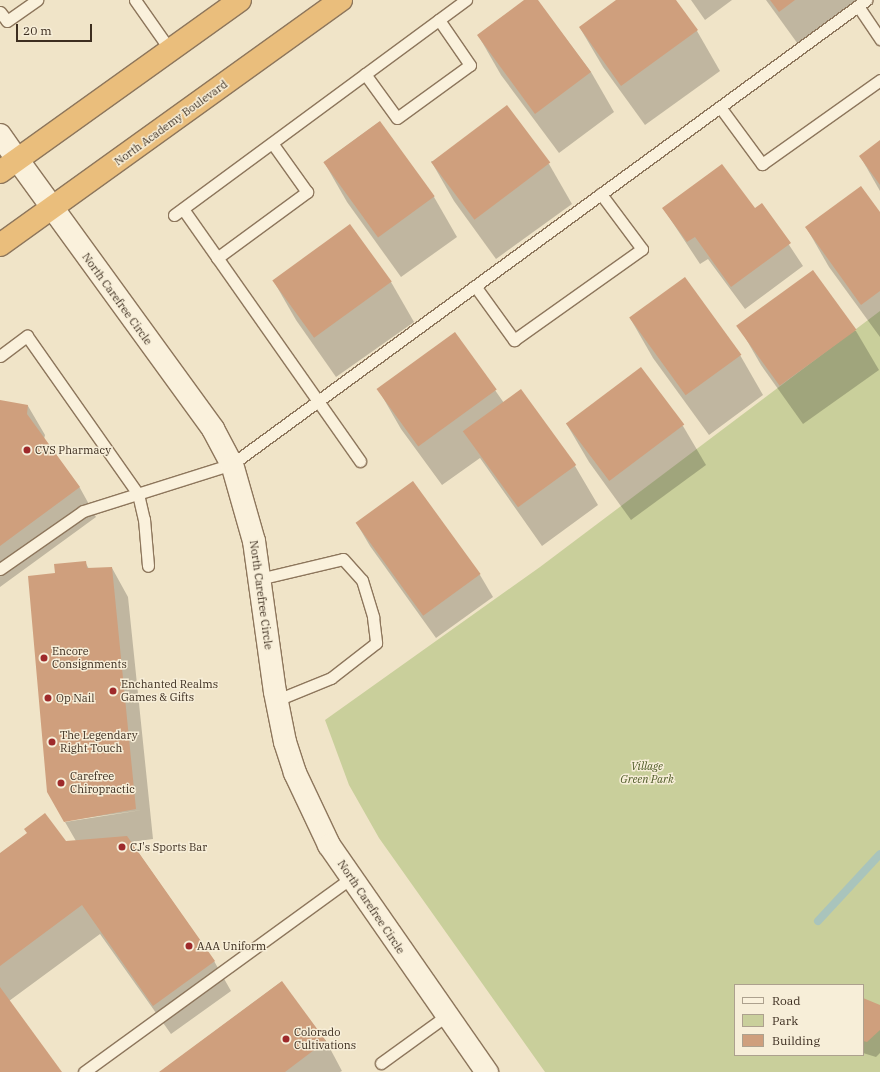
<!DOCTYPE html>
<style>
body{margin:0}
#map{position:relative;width:880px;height:1072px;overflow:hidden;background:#f0e4c8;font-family:"IBM Plex Serif",serif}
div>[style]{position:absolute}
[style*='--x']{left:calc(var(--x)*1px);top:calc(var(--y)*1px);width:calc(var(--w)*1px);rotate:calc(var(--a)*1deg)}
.green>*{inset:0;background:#c9cf9b}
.shadow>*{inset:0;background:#0003}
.stream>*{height:8px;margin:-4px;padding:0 4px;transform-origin:4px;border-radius:4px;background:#a9c4bc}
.building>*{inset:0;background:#cf9f7d;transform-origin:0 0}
.roads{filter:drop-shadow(1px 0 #8d765c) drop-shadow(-1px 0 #8d765c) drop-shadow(0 1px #8d765c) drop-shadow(0 -1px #8d765c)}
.service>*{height:11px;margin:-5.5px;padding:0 5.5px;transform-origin:5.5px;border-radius:5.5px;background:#faf1dc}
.minor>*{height:22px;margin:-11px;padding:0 11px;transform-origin:11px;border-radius:11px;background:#faf1dc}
.secondary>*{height:22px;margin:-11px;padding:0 11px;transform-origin:11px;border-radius:11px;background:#faf1dc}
.trunk>*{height:22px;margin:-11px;padding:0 11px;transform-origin:11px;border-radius:11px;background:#eabe7c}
.dots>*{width:11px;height:11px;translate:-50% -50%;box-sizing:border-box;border:2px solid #f7eed8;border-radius:50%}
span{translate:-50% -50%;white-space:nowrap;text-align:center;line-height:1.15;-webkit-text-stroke:3px #f7eed8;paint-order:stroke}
.street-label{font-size:11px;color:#3d2e20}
.poi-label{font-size:11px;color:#3d2e20}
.left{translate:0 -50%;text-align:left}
.park-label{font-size:11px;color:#4d5a26;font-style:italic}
.legend{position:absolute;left:734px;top:984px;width:130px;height:72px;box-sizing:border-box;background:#f7eed8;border:1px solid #ada18e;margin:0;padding:5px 7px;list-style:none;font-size:12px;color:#3d2e20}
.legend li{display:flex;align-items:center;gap:8px;height:20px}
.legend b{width:20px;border:1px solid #ada18e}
.scale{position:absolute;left:16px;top:24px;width:76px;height:18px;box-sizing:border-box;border:2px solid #3d2e20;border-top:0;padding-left:5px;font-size:12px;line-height:14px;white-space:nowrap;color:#3d2e20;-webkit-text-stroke:3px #f7eed8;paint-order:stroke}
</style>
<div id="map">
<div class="green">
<i style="clip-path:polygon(evenodd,880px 311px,880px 1072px,545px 1072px,379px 838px,349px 785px,325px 720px,540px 567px,880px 311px,735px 985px,863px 985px,863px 1055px,735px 1055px,735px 985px)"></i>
</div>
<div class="shadow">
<i style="clip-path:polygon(525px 0,537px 0,591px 72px,614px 112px,559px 153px,501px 75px,478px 35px)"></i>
<i style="clip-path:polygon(618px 0,674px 0,697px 31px,720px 71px,645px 125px,603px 67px,580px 28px)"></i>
<i style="clip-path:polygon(691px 0,732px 0,705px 20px)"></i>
<i style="clip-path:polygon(766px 0,872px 0,803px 51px)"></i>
<i style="clip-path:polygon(379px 122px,434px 197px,457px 237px,401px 277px,347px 202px,324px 162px)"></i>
<i style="clip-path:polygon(880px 141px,880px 191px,860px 156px)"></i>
<i style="clip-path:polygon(431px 161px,549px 164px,572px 204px,496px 259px,454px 201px)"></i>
<i style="clip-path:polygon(762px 204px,803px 266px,745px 309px,708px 259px,700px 264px,663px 208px,754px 210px)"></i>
<i style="clip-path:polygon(880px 214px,880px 337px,829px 267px,806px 227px)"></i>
<i style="clip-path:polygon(273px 280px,391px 282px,414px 322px,336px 377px,296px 320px)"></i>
<i style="clip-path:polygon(630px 318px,740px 355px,763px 395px,709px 435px,653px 358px)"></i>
<i style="clip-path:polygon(738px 325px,856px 331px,879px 370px,803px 424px,761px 365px)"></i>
<i style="clip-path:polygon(455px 333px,504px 403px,575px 466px,598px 505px,542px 546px,480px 458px,442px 485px,401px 429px,378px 389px)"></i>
<i style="clip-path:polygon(28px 406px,45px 435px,44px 439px,80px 488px,96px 517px,0 587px,0 408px)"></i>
<i style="clip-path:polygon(566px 423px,683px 426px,706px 465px,631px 520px,589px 462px)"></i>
<i style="clip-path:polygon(413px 483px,480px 575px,493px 597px,436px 638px,370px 546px,357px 524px)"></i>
<i style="clip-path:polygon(85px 562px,89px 569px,112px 568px,128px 597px,153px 839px,131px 842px,214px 961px,231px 991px,171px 1034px,100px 934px,9px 1001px,60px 1072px,0 1072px,0 854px,76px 841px,65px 822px,142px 810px,64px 821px,56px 574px)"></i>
<i style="clip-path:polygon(281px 982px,326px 1041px,342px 1071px,340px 1072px,160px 1072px)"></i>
<i style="clip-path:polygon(863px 999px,880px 1007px,880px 1053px,876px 1057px,863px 1053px)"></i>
</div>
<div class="stream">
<i style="--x:818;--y:921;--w:91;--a:-47.2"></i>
</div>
<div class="building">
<i style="clip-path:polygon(524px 0,538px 0,591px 72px,535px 114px,477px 35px)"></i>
<i style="clip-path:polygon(616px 0,676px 0,698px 30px,621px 86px,579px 27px)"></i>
<i style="clip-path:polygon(770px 0,795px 0,779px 12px)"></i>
<i style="left:507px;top:105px;width:72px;height:95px;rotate:53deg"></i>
<i style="left:380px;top:121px;width:93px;height:70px;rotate:54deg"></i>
<i style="clip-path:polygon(880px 140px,880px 185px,859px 156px)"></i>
<i style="clip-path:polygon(722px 164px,755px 208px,762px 203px,791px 243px,731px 287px,695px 237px,687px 242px,662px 208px)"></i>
<i style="clip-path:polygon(861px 186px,880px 212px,880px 291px,861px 305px,805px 227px)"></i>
<i style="left:350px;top:224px;width:71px;height:96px;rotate:54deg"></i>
<i style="left:813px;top:270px;width:74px;height:95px;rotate:54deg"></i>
<i style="left:685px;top:277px;width:96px;height:69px;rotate:54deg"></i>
<i style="left:455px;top:332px;width:71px;height:97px;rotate:54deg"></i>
<i style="left:641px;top:367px;width:72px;height:94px;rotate:53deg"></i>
<i style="left:521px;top:389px;width:94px;height:72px;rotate:54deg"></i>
<i style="clip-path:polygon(0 400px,28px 405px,27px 414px,80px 487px,0 546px)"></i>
<i style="left:413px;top:481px;width:115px;height:71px;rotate:54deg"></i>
<i style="clip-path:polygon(86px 561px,87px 568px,112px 567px,136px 809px,64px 822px,47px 792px,28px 576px,55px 573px,54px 564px)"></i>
<i style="clip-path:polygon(45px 813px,66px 841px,127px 836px,215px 961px,153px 1006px,82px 905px,0 966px,0 853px,27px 833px,24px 829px)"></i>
<i style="clip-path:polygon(282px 981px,326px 1041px,285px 1072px,159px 1072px)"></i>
<i style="clip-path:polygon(0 987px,62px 1072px,0 1072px)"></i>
<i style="clip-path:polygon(863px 998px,880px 1005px,880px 1030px,867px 1042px,863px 1041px)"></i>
</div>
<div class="roads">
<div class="service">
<i style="--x:135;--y:0;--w:61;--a:55"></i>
<i style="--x:858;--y:6;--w:40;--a:56"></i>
<i style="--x:0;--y:12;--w:11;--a:52"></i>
<i style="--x:7;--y:21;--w:37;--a:-35"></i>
<i style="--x:365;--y:74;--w:54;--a:54"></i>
<i style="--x:397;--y:118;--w:90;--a:-36"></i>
<i style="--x:470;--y:65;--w:55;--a:-124.6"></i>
<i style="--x:720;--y:107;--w:71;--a:53.6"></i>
<i style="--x:762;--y:164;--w:145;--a:-35.4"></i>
<i style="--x:183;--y:209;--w:308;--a:54.9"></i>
<i style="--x:174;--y:215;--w:363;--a:-36.4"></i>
<i style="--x:217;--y:258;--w:112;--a:-36.3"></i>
<i style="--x:307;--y:192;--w:60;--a:-125.5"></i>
<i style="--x:475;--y:286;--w:67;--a:54.2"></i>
<i style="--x:514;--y:340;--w:157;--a:-35.4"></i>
<i style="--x:642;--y:249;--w:69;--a:-126.7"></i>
<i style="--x:0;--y:356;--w:34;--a:-37"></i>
<i style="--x:27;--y:336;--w:193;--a:54.9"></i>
<i style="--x:138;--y:494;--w:26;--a:77"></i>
<i style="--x:144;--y:519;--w:47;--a:85.1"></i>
<i style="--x:0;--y:569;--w:101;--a:-34.9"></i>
<i style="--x:83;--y:511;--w:156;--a:-17.5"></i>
<i style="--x:232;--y:464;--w:786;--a:-36.2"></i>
<i style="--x:259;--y:579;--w:86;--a:-13.4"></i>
<i style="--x:343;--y:559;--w:28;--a:48"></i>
<i style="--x:362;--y:580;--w:39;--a:73"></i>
<i style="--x:373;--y:617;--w:26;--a:83"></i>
<i style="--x:376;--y:643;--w:57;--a:142.1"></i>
<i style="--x:331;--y:678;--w:58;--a:157.8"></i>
<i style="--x:381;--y:1063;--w:80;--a:-35.9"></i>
<i style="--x:84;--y:1072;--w:329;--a:-36"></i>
</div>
<div class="minor">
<i style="--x:0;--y:135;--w:29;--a:55"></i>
</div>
<div class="secondary">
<i style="--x:17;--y:159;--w:334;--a:54"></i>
<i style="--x:213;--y:429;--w:40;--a:62"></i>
<i style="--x:232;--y:464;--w:80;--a:74.1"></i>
<i style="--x:254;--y:541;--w:152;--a:82.1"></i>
<i style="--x:275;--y:692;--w:51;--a:78.7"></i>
<i style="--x:285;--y:742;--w:33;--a:72"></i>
<i style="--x:295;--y:773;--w:80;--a:64.7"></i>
<i style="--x:329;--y:845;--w:277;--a:55.2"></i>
</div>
<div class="trunk">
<i style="--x:0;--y:172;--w:295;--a:-35.6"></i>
<i style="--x:0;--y:245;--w:420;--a:-35.7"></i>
</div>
</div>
<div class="dots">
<i style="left:27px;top:450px;background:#9e2a2b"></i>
<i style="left:44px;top:658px;background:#9e2a2b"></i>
<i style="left:113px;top:691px;background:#9e2a2b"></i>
<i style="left:48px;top:698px;background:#9e2a2b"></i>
<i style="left:52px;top:742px;background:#9e2a2b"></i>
<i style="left:61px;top:783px;background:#9e2a2b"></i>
<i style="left:122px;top:847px;background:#9e2a2b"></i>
<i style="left:189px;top:946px;background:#9e2a2b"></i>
<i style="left:286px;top:1039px;background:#9e2a2b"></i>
</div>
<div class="street-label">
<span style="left:171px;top:123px;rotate:-36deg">North Academy Boulevard</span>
<span style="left:117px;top:299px;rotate:54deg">North Carefree Circle</span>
<span style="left:261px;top:595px;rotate:82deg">North Carefree Circle</span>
<span style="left:371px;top:907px;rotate:56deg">North Carefree Circle</span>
</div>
<div class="poi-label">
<span class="left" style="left:35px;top:450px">CVS Pharmacy</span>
<span class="left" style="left:52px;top:658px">Encore<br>Consignments</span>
<span class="left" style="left:121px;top:691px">Enchanted Realms<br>Games &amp; Gifts</span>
<span class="left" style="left:56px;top:698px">Op Nail</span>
<span class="left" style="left:60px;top:742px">The Legendary<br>Right Touch</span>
<span class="left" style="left:70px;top:783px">Carefree<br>Chiropractic</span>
<span class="left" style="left:130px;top:847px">CJ's Sports Bar</span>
<span class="left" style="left:197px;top:946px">AAA Uniform</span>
<span class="left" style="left:294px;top:1039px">Colorado<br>Cultivations</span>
</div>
<div class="park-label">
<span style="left:647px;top:773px">Village<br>Green Park</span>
</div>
<ul class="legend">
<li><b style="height:5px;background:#faf1dc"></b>Road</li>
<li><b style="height:11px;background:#c9cf9b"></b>Park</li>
<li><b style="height:11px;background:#cf9f7d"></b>Building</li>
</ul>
<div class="scale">20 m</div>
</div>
